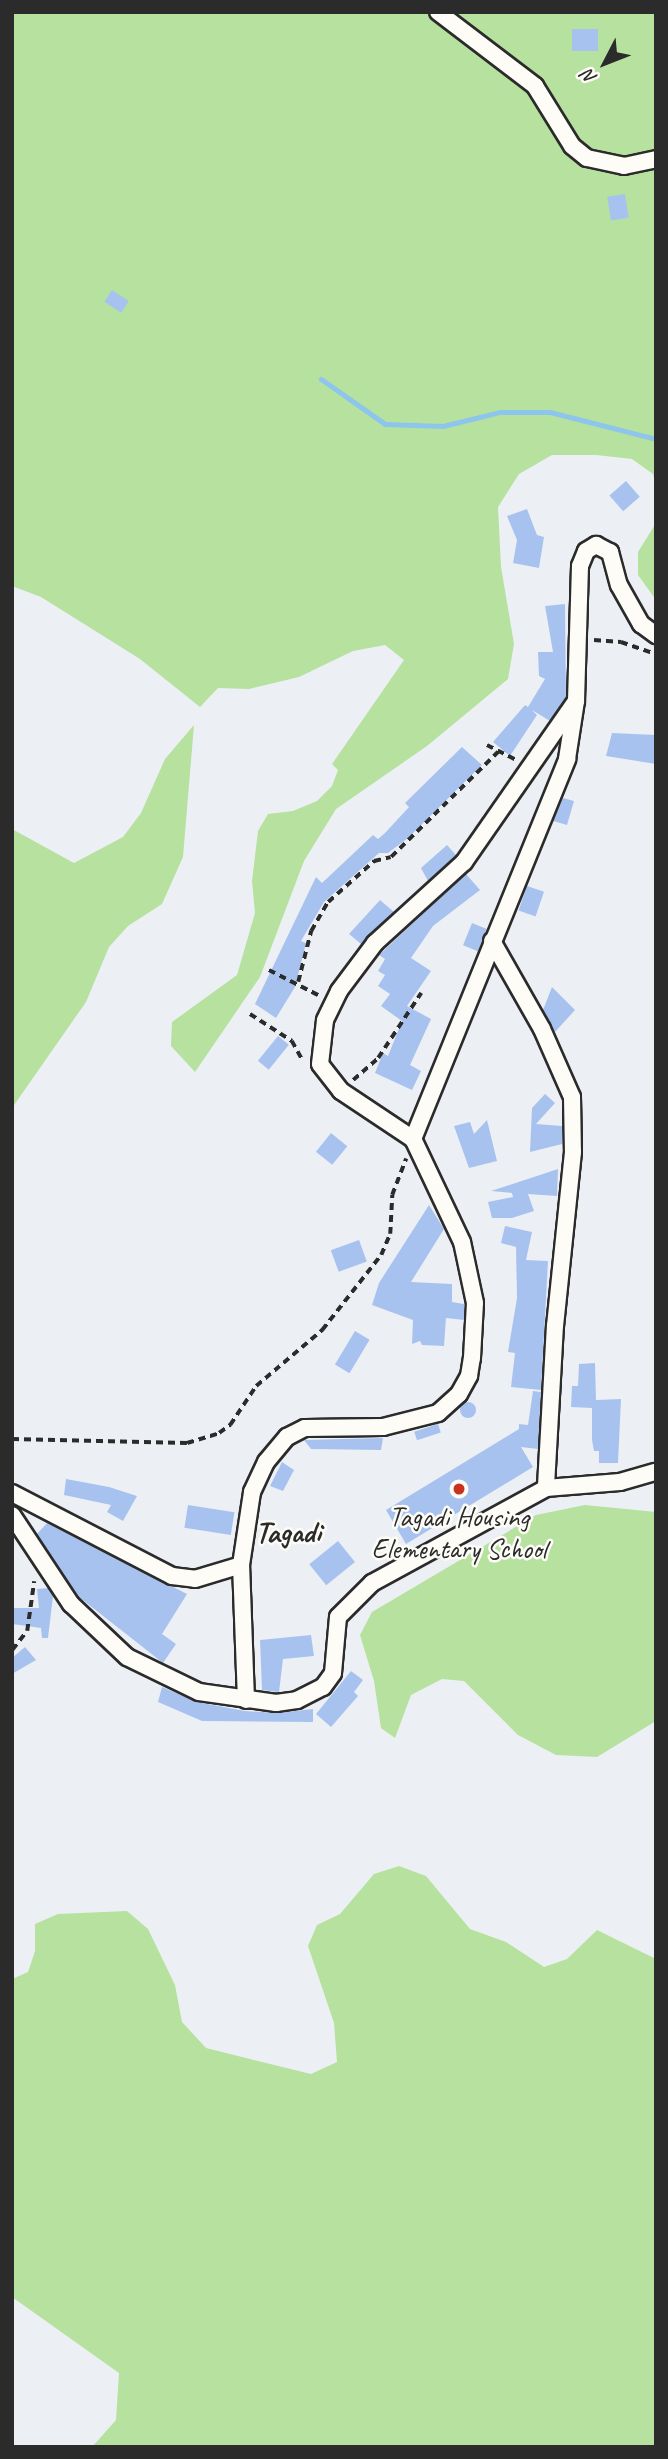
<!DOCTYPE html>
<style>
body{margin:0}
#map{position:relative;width:668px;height:2459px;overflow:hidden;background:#ecf0f5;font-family:Caveat,sans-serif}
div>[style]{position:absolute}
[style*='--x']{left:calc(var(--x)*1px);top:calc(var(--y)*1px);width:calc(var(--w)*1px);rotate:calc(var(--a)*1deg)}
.green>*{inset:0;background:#b6e19e}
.stream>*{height:5px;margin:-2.5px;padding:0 2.5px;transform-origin:2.5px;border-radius:2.5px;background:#8dc5ec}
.building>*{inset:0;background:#a8c2ef;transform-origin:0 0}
.round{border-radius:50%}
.path>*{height:3.5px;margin-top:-1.75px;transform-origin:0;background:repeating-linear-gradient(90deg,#2b2b2b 0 7px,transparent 0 12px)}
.roads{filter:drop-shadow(2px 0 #2b2b2b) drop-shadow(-2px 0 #2b2b2b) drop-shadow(0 2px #2b2b2b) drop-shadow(0 -2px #2b2b2b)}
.minor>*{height:16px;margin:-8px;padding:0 8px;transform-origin:8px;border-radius:8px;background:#fdfcf7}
.dots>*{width:19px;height:19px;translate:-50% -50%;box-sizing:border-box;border:4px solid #fdfcf7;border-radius:50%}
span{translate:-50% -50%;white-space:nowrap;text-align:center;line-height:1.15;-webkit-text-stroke:5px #fdfcf7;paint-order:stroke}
.poi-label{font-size:28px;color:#2b2b2b}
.neighbourhood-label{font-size:30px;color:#2b2b2b;font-weight:700}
.frame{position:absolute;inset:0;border:14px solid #2b2b2b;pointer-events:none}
.north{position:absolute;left:570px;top:28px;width:70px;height:70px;-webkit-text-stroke:5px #fdfcf7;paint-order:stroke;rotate:228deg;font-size:19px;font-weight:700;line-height:28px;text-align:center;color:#2b2b2b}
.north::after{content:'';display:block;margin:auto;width:24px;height:32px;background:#2b2b2b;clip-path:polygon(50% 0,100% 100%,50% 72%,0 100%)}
</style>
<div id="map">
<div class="green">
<i style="clip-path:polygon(12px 12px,656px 12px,656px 484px,653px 474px,632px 459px,596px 455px,552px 455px,519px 474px,498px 507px,501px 567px,514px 644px,508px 679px,427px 746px,336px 809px,304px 861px,260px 977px,195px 1072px,171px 1046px,172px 1022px,237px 975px,255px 913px,252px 881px,258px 831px,268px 814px,293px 811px,317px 801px,332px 786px,338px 770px,332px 764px,404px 660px,385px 645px,353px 651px,299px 677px,249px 689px,218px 688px,200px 707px,140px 659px,41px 597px,12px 586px)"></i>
<i style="clip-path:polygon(656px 523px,656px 600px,638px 575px,638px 552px)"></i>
<i style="clip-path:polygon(194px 725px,183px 857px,162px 904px,128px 926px,109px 947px,86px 1002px,12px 1108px,12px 829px,74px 863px,123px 837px,141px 813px,165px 759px)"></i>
<i style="clip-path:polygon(585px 1505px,656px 1512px,656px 1721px,597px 1757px,556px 1755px,518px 1735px,464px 1681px,442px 1679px,411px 1695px,395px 1738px,381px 1728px,374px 1681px,360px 1635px,372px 1612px,536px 1515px)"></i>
<i style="clip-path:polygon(399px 1866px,426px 1876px,470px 1929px,506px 1942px,544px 1967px,567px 1959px,597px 1930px,656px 1959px,656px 2447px,92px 2447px,116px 2420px,119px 2373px,12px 2297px,12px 1979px,28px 1972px,35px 1951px,35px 1924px,58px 1914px,127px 1911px,148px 1929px,175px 1985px,182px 2022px,206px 2048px,311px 2074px,337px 2062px,334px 2023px,308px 1946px,317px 1925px,340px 1914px,374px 1874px)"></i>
</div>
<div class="stream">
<i style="--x:321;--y:379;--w:78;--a:35.1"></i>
<i style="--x:385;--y:424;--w:58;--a:2"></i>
<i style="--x:443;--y:426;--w:59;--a:-13.8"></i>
<i style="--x:500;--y:412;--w:50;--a:0"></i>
<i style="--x:550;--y:412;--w:109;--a:14.3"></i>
</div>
<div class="building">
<i style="left:572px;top:29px;width:26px;height:22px"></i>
<i style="left:625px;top:194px;width:24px;height:18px;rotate:81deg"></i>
<i style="left:112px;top:290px;width:20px;height:14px;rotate:33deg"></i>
<i style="left:626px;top:481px;width:21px;height:22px;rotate:49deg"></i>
<i style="clip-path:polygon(527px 509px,537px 535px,544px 537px,539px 568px,513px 563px,517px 540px,507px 516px)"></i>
<i style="clip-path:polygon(565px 604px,566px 698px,550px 721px,532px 710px,537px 715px,510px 756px,493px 742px,525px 705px,528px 707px,545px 679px,539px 676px,538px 652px,553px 652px,545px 606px)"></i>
<i style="clip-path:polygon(612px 733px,656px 735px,656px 764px,606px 756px)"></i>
<i style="clip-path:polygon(462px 747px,482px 765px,408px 838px,388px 853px,379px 853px,324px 902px,301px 941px,306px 943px,295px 987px,276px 1018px,255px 1004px,316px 877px,322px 883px,373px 835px,378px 839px,385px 833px,409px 807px,405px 803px)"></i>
<i style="clip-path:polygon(563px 798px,574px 801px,567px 825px,553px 821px)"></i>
<i style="clip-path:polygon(447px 845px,456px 855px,428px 881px,421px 868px)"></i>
<i style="clip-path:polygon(466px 874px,480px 890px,433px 926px,411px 958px,431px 971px,407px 1006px,431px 1019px,410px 1065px,421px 1071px,412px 1090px,375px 1073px,383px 1053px,388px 1056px,402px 1021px,381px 1006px,390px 994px,378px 986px,385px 975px,378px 971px,385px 959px,379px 955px)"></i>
<i style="left:527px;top:886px;width:18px;height:26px;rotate:19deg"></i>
<i style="clip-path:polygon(380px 900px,394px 912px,361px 944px,349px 934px)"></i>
<i style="left:472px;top:923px;width:16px;height:24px;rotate:22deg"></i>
<i style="clip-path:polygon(552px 987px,575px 1010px,555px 1032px,543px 1010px)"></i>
<i style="left:278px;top:1036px;width:14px;height:32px;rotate:39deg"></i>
<i style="clip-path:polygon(545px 1094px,555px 1103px,536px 1124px,562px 1126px,562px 1144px,530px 1152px,532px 1108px)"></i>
<i style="clip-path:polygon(487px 1120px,497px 1161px,469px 1168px,454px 1126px,470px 1122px,474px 1134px)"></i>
<i style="left:331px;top:1133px;width:21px;height:24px;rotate:39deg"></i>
<i style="clip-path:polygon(558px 1169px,557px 1196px,528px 1194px,534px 1211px,512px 1218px,492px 1218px,488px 1202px,513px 1197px,512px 1193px,491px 1191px)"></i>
<i style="clip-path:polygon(429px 1205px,444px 1229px,411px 1282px,452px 1284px,452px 1302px,464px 1304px,464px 1320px,446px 1318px,444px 1346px,422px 1345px,420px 1341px,412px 1344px,413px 1320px,372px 1305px,379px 1283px)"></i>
<i style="clip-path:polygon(505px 1226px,532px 1232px,526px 1260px,548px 1261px,541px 1390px,511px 1387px,515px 1353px,508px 1352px,517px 1298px,516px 1247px,501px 1243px)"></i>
<i style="left:359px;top:1240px;width:23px;height:30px;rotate:70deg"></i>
<i style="left:355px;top:1331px;width:17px;height:39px;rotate:31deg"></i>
<i style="clip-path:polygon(595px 1363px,596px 1400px,621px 1399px,618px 1463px,599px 1463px,599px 1451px,594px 1451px,592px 1440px,592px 1408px,571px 1407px,572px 1386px,578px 1386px,579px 1364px)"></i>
<i style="clip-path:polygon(533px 1391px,541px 1392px,538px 1449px,521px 1447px,533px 1467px,406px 1544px,386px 1510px,519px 1429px,519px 1424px,528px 1425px)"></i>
<i class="round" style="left:460px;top:1402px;width:16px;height:16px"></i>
<i style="left:438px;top:1424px;width:9px;height:25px;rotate:72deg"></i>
<i style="clip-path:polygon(383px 1438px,381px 1450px,311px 1449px,304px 1440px)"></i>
<i style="clip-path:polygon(282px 1462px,294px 1470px,283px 1491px,270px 1486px)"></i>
<i style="clip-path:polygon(66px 1479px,109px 1487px,137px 1496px,123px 1521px,107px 1512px,111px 1505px,64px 1495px)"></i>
<i style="left:188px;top:1505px;width:47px;height:23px;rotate:9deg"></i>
<i style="clip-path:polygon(47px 1523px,187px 1594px,162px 1634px,176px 1644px,163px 1663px,79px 1597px,37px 1534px)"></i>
<i style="left:338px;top:1541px;width:27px;height:37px;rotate:51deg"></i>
<i style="clip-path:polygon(48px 1588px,53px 1596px,48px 1638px,42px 1638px,41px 1628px,12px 1624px,12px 1608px,39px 1608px,37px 1589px)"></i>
<i style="clip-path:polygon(311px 1635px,314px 1656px,283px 1659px,279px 1692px,262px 1690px,260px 1640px)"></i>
<i style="clip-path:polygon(25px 1647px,36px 1660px,12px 1674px,12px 1658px)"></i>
<i style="clip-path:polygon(351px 1671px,363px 1680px,354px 1692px,358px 1696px,331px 1727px,316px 1714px)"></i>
<i style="clip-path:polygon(162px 1687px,197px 1702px,245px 1711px,277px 1713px,313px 1709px,313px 1722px,202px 1721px,158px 1702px)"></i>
</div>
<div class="path">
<i style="--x:594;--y:640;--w:27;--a:4"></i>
<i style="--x:621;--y:642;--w:37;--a:19"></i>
<i style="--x:487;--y:745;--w:33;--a:27"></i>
<i style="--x:269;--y:970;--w:57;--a:27"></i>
<i style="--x:298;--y:982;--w:53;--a:-75.7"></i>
<i style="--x:311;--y:931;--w:34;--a:-60"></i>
<i style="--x:328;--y:902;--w:62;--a:-41.7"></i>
<i style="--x:374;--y:861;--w:17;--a:-13"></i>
<i style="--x:391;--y:857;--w:150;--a:-44.5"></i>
<i style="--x:250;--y:1014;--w:50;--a:32.7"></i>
<i style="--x:292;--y:1041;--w:23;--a:61"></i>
<i style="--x:353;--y:1080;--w:33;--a:-41"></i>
<i style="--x:378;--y:1058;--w:78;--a:-56.5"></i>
<i style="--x:12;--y:1439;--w:175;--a:1.3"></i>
<i style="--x:187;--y:1443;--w:34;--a:-17"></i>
<i style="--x:219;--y:1433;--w:14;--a:-36"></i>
<i style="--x:230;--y:1425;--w:47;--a:-56.3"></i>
<i style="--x:256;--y:1386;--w:87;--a:-40.3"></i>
<i style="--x:322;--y:1330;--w:95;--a:-51.8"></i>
<i style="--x:381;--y:1255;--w:23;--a:-67"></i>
<i style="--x:390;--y:1234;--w:39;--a:-87"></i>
<i style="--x:392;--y:1195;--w:39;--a:-69"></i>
<i style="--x:12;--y:1650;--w:24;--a:-52"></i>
<i style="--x:27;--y:1631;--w:50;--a:-82"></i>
</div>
<div class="roads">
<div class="minor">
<i style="--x:438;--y:12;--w:122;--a:37.3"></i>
<i style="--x:535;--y:86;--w:70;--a:58.3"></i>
<i style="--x:572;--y:146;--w:19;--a:39"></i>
<i style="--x:587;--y:158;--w:38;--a:12"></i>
<i style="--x:624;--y:166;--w:33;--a:-12"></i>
<i style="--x:492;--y:941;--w:101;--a:60.4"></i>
<i style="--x:542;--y:1029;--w:74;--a:66.2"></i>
<i style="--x:572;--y:1097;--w:55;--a:89"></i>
<i style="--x:573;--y:1152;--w:174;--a:95.9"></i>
<i style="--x:555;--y:1325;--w:163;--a:93.2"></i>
<i style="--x:413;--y:1139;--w:410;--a:-67.9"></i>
<i style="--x:567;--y:759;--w:59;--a:-81.2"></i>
<i style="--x:576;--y:701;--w:135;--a:-88.3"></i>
<i style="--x:580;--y:566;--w:16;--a:-68"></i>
<i style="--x:586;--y:551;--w:12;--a:-31"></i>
<i style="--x:596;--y:545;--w:16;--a:27"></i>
<i style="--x:610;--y:552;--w:34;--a:75"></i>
<i style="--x:619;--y:585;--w:45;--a:60.6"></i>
<i style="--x:641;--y:624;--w:19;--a:36"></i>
<i style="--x:12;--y:1493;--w:180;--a:27.4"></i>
<i style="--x:172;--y:1576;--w:23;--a:7"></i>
<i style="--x:195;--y:1579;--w:48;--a:-16.9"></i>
<i style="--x:12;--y:1515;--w:107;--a:56.5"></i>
<i style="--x:71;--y:1604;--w:77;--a:43.4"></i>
<i style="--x:127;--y:1657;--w:80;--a:25.9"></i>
<i style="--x:199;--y:1692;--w:78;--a:8.1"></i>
<i style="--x:276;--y:1703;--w:21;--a:-8"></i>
<i style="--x:297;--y:1700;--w:29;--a:-27"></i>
<i style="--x:323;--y:1687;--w:17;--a:-54"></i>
<i style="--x:333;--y:1673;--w:56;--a:-84.9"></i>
<i style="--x:338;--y:1617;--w:48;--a:-45"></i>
<i style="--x:372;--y:1583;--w:198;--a:-28.6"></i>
<i style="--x:546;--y:1488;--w:74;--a:-4.6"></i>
<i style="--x:620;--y:1482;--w:37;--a:-16"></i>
<i style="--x:246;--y:1700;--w:135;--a:-92.1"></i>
<i style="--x:241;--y:1565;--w:74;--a:-81.4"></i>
<i style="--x:252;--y:1492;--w:33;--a:-65"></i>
<i style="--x:266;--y:1462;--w:33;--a:-50"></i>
<i style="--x:287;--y:1437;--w:20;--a:-27"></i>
<i style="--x:305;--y:1428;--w:78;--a:-0.7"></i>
<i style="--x:383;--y:1427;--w:57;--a:-14.3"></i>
<i style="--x:438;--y:1413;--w:28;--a:-42"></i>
<i style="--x:459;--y:1394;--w:21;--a:-61"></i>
<i style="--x:469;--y:1376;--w:18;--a:-81"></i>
<i style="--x:472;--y:1358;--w:55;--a:-86.9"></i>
<i style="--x:475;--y:1303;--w:62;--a:-102"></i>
<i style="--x:462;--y:1242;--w:114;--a:-115.4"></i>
<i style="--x:413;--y:1139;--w:87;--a:-146.3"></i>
<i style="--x:341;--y:1091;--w:34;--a:-128"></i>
<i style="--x:320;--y:1064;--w:44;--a:-83.5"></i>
<i style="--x:325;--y:1020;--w:32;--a:-64"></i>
<i style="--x:339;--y:991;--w:60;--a:-53.1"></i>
<i style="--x:375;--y:943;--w:120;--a:-42.3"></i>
<i style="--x:464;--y:862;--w:196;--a:-55.2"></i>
</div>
</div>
<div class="dots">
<i style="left:459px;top:1489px;background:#c8321e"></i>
</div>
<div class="poi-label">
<span style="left:459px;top:1533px">Tagadi Housing<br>Elementary School</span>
</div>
<div class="neighbourhood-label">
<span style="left:288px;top:1532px">Tagadi</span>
</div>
<div class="frame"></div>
<div class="north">N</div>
</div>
